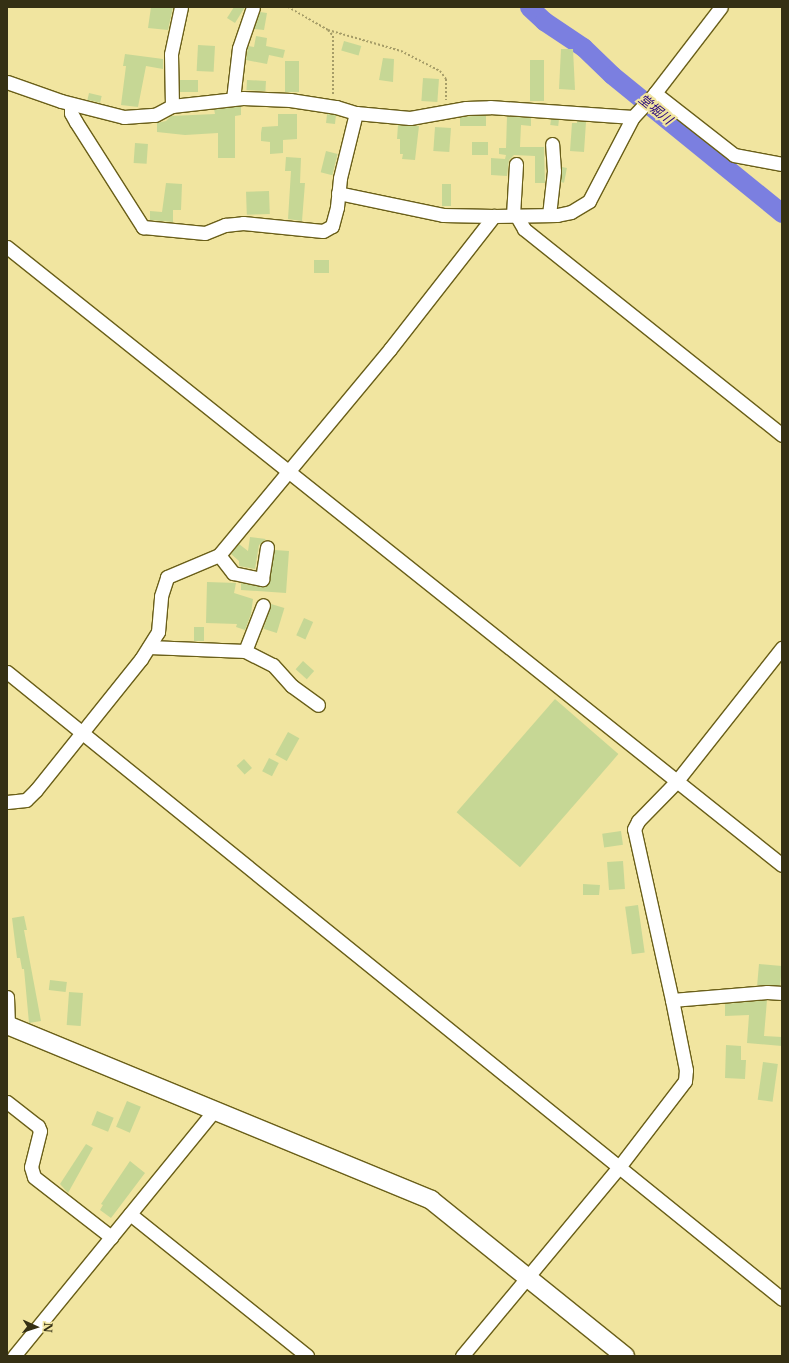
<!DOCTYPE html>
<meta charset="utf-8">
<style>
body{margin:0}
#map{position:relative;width:789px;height:1363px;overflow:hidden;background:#f1e5a0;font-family:"Libre Baskerville","Noto Sans JP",serif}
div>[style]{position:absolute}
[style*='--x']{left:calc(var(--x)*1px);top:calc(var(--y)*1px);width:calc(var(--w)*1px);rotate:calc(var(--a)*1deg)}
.river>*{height:19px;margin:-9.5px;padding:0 9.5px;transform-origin:9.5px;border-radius:9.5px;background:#7b7fe0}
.building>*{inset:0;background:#c6d795;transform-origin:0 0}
.path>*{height:2px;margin-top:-1px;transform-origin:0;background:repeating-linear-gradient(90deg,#a69d68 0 2px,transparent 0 4px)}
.roads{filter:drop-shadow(1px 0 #6a5f19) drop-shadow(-1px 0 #6a5f19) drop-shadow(0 1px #6a5f19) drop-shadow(0 -1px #6a5f19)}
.street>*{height:13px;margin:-6.5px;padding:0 6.5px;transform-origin:6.5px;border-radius:6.5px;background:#fff}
.secondary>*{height:18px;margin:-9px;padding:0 9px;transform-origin:9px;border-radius:9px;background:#fff}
span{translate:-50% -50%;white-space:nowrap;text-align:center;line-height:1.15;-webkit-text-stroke:4px #f1e5a0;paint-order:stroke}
.water-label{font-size:13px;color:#26047e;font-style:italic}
.frame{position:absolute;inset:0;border:8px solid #353014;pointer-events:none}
.north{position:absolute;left:16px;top:1307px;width:40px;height:40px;-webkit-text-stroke:3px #f1e5a0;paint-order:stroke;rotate:93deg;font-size:11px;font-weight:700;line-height:16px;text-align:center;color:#353014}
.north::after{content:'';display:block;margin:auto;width:14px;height:18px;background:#353014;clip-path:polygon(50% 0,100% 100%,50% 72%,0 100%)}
</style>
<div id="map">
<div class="river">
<i style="--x:529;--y:7;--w:21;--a:43"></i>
<i style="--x:544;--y:21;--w:47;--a:33.7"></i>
<i style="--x:583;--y:47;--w:40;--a:44"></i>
<i style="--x:612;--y:75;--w:219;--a:39.1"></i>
</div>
<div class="building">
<i style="clip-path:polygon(151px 7px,173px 7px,168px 30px,148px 28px)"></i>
<i style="clip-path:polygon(234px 7px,245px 7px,235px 23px,227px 18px)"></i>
<i style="clip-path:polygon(260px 12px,267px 13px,264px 30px,254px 29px)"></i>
<i style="clip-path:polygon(256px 36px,267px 38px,266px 46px,285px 50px,283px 58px,269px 55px,267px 64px,246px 60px,248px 46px,254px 47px)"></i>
<i style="left:344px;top:41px;width:18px;height:10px;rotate:16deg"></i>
<i style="left:198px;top:45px;width:17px;height:26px;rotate:3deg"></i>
<i style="clip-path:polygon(561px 49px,573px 49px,575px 90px,559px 89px)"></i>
<i style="clip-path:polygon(125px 54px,163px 59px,163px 69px,146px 66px,138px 107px,121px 105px,126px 66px,123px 66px)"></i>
<i style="clip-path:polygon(383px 58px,394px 59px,393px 82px,379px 80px)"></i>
<i style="left:530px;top:60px;width:14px;height:41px"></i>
<i style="left:285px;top:61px;width:14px;height:31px"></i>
<i style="left:423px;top:78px;width:16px;height:23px;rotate:4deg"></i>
<i style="left:198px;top:80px;width:12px;height:18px;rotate:90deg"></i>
<i style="left:247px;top:80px;width:19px;height:10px;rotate:3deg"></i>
<i style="left:89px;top:93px;width:13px;height:7px;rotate:13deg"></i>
<i style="clip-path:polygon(241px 106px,241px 115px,235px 116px,235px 158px,218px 158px,218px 133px,185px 135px,157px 132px,157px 123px,166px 121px,171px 116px,215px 114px,214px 109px)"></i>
<i style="clip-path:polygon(278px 114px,297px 114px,297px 139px,283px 140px,283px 153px,270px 154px,270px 142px,261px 141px,261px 133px,262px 127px,278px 126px)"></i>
<i style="left:327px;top:114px;width:9px;height:9px;rotate:6deg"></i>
<i style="clip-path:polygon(486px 115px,486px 126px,460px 126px,460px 117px)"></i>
<i style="clip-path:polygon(507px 116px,531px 118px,531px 126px,521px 125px,520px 147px,544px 147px,545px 183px,535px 183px,535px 156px,514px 155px,509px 160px,507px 176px,491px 175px,491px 158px,505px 159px,506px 155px,499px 154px,499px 148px,506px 148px)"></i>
<i style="left:551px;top:119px;width:8px;height:6px;rotate:7deg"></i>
<i style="clip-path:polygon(577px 121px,586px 122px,584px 152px,570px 151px,572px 123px,577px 123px)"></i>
<i style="clip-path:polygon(398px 125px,419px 126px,415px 160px,402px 159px,403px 154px,400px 154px,400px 139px,397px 139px)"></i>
<i style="left:435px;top:127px;width:16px;height:24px;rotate:4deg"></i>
<i style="left:472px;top:142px;width:16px;height:13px"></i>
<i style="left:135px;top:143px;width:13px;height:20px;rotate:4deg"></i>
<i style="left:326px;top:151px;width:12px;height:22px;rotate:14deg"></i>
<i style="clip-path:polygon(286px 157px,301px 158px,300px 183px,305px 183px,302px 221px,288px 219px,291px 171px,285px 171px)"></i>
<i style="left:562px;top:167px;width:5px;height:15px;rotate:11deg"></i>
<i style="clip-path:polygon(166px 183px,182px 184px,181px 210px,173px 210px,173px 222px,150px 220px,150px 211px,162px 212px)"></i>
<i style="left:442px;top:184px;width:9px;height:22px"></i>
<i style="left:269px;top:191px;width:23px;height:23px;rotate:88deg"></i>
<i style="left:314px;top:260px;width:15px;height:13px"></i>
<i style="clip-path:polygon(250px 537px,266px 539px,259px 545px,255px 569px,239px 566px,239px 561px,231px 554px,239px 544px,248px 551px)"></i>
<i style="clip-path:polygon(275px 550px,289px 551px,286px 593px,241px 590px,241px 583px,261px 587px,268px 584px)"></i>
<i style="clip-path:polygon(207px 582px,236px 583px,234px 593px,253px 599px,251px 614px,245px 630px,236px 627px,237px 624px,206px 623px)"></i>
<i style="left:271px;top:604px;width:14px;height:26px;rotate:17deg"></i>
<i style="left:304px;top:618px;width:10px;height:19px;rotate:24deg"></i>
<i style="left:194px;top:627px;width:10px;height:14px"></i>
<i style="left:303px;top:661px;width:15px;height:11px;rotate:42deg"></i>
<i style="left:555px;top:699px;width:84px;height:150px;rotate:41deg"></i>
<i style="left:288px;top:732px;width:13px;height:26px;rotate:29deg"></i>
<i style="left:269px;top:758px;width:11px;height:15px;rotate:27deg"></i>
<i style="left:244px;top:759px;width:12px;height:10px;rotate:48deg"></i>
<i style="left:621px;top:831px;width:14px;height:19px;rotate:82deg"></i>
<i style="left:623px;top:861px;width:28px;height:16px;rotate:86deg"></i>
<i style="clip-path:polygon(583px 884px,600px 885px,599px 895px,583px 895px)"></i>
<i style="left:638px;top:905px;width:48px;height:13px;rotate:82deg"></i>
<i style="clip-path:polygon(24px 916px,27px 930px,24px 930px,41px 1021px,29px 1023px,24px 969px,22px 969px,20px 958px,17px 958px,12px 918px)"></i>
<i style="left:759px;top:964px;width:23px;height:21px;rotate:5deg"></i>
<i style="left:50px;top:980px;width:17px;height:10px;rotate:7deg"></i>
<i style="left:69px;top:992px;width:14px;height:33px;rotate:4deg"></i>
<i style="clip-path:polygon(767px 1000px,764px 1036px,782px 1037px,782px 1046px,747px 1043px,749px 1015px,725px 1016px,725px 1004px)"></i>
<i style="clip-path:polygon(726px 1045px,741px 1046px,741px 1060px,746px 1060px,745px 1079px,725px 1078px)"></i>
<i style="left:763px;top:1062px;width:15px;height:38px;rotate:8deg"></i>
<i style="left:127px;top:1101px;width:15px;height:28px;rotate:23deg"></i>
<i style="left:97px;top:1111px;width:18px;height:15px;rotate:22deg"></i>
<i style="clip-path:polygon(86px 1144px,93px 1148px,68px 1193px,60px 1184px)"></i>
<i style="clip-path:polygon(130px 1161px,145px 1173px,111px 1218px,100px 1210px,103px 1205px,101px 1204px)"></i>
</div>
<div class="path">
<i style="--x:288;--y:7;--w:46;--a:29.9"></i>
<i style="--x:328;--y:30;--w:8;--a:50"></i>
<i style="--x:333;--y:36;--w:58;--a:90"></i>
<i style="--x:328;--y:30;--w:76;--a:16"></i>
<i style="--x:401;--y:51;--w:44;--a:27.1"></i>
<i style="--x:440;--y:71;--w:10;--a:53"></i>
<i style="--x:446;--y:79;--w:21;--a:90"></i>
</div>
<div class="roads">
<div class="street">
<i style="--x:7;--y:82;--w:57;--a:19.4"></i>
<i style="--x:61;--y:101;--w:65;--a:14.3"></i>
<i style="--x:124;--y:117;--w:31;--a:-4"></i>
<i style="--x:155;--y:115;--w:19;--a:-28"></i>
<i style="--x:172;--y:106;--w:71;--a:-6.4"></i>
<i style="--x:243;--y:98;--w:47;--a:2.4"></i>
<i style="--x:290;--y:100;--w:47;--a:8.7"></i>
<i style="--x:336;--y:107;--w:21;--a:17"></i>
<i style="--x:356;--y:113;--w:54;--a:5.3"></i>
<i style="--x:410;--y:118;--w:57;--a:-10.1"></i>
<i style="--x:466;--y:108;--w:24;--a:-2"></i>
<i style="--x:490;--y:107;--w:143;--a:4"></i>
<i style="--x:655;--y:93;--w:100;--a:38.1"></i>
<i style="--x:734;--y:155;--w:49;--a:10.6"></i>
<i style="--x:233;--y:99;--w:51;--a:-83.3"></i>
<i style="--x:239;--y:48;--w:43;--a:-71.1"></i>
<i style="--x:71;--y:104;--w:9;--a:90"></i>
<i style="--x:71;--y:113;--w:10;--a:61"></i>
<i style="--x:76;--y:122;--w:125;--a:57.5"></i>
<i style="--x:143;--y:227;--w:62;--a:5.5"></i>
<i style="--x:205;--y:233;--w:22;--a:-22"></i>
<i style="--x:225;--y:225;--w:18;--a:-6"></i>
<i style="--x:243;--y:223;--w:80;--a:5.7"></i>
<i style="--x:323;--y:231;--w:10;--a:-29"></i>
<i style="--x:332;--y:226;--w:20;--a:-75"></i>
<i style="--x:337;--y:207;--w:29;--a:-84"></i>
<i style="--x:340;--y:178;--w:67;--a:-76.2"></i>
<i style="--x:172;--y:106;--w:52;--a:-91.1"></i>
<i style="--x:171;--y:54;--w:48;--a:-78"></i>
<i style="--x:338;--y:193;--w:107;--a:11.8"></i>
<i style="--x:443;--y:215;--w:51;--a:1.1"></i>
<i style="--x:513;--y:215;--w:51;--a:-86.6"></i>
<i style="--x:516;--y:215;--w:16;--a:60"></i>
<i style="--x:524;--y:229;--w:330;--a:38.6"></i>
<i style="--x:549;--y:215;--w:44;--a:-83.5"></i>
<i style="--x:554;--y:171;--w:27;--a:-94"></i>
<i style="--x:7;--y:247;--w:991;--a:38.57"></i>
<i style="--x:219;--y:555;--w:23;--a:52"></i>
<i style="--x:233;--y:573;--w:30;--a:12"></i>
<i style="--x:262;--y:579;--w:32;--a:-81"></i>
<i style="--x:149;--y:647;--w:96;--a:2.4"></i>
<i style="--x:245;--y:651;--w:31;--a:27"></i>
<i style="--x:273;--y:665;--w:28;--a:48"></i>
<i style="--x:292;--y:686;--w:32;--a:36"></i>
<i style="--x:245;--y:651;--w:49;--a:-68.6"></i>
<i style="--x:7;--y:672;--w:997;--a:38.97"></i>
<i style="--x:7;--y:802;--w:19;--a:-6"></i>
<i style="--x:26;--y:800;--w:14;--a:-45"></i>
<i style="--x:36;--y:790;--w:168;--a:-51.3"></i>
<i style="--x:141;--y:659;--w:32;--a:-58"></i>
<i style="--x:158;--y:632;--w:36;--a:-85"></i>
<i style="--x:161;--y:596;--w:20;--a:-72"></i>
<i style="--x:167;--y:577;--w:56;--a:-22.9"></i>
<i style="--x:219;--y:555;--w:268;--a:-50.3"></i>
<i style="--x:390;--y:349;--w:169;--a:-52"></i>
<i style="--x:494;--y:216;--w:63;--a:-0.9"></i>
<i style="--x:557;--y:215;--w:14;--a:-12"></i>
<i style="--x:571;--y:212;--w:21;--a:-31"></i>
<i style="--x:589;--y:201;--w:95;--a:-62.4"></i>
<i style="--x:633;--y:117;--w:33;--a:-47"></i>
<i style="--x:655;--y:93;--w:108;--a:-52.5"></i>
<i style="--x:7;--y:997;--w:29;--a:88"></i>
<i style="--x:672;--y:1000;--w:95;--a:-4.8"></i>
<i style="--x:767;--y:992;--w:15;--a:4"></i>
<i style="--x:7;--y:1102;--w:39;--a:38"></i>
<i style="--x:38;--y:1126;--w:5;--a:68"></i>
<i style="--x:40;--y:1131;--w:37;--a:104"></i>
<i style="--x:31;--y:1167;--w:10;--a:73"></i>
<i style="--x:34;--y:1177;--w:98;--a:37.9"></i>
<i style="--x:130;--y:1214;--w:227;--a:38.7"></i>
<i style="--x:14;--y:1356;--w:316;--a:-50.8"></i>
<i style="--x:462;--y:1356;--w:246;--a:-50.3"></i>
<i style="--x:619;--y:1167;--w:108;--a:-52.5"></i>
<i style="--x:685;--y:1081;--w:11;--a:-85"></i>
<i style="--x:686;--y:1070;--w:71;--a:-101.3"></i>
<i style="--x:672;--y:1000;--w:175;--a:-102.5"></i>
<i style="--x:634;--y:829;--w:9;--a:-63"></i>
<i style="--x:638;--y:821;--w:54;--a:-45.7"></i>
<i style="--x:676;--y:782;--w:171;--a:-51.7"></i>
</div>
<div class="secondary">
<i style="--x:7;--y:1025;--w:459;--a:22.4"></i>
<i style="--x:431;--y:1200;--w:249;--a:38.8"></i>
</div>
</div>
<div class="water-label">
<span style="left:655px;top:110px;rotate:39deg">堂堀川</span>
</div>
<div class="frame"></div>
<div class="north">N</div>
</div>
